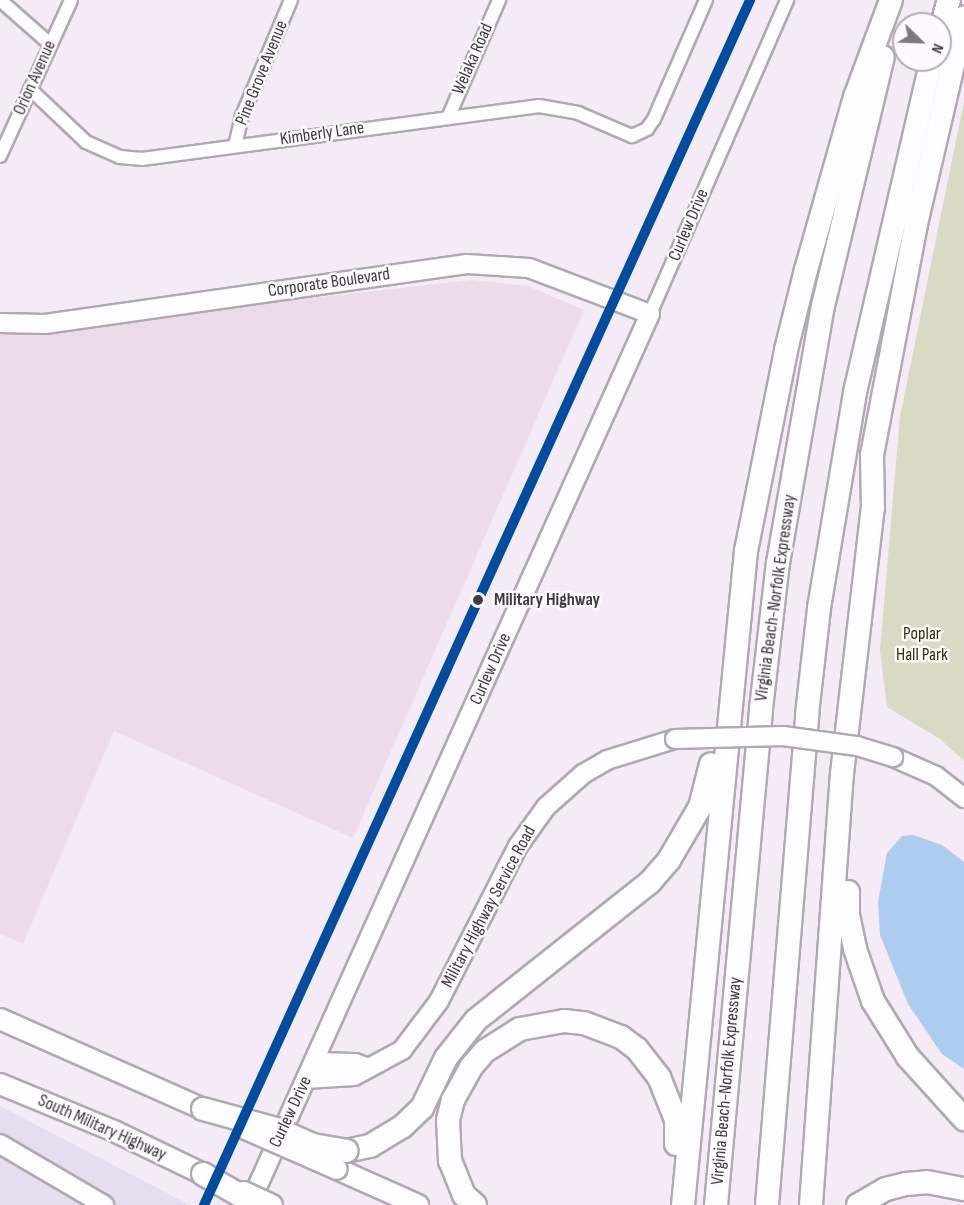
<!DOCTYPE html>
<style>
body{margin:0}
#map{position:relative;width:964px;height:1205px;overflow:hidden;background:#f4ebf6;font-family:"Sofia Sans Condensed",sans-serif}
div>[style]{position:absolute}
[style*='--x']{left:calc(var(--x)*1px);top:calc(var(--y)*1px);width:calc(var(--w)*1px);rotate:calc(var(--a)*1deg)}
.commercial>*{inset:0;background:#ecdce9}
.industrial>*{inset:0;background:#e6ddee}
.green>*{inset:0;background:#d9dac3}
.water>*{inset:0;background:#adccee}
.roads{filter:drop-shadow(2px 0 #afa9b1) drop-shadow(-2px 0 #afa9b1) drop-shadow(0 2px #afa9b1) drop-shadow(0 -2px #afa9b1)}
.street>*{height:12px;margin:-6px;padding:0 6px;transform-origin:6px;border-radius:6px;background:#fdfcfe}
.secondary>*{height:18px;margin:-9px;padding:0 9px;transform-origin:9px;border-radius:9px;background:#fdfcfe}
.primary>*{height:20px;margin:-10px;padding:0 10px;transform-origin:10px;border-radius:10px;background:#fdfcfe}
.highway>*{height:22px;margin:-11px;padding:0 11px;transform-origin:11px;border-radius:11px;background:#fdfcfe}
.bridges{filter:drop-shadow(2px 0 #afa9b1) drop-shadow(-2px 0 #afa9b1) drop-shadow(0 2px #afa9b1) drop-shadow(0 -2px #afa9b1)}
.secondary-bridge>*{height:18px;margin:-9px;padding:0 9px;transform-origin:9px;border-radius:9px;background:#fdfcfe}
.primary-bridge>*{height:20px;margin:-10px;padding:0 10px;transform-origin:10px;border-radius:10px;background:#fdfcfe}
.highway-bridge>*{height:22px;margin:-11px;padding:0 11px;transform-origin:11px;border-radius:11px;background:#fdfcfe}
.rail-1>*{height:10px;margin:-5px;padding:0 5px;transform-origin:5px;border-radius:5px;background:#004d9f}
.dots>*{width:16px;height:16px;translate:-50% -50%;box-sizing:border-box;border:3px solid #fdfafe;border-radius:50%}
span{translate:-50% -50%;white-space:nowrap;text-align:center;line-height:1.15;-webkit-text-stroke:5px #fdfafe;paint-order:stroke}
.street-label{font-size:18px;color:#413a42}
.stop-label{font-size:18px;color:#413a42;font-weight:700}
.left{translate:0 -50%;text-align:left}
.park-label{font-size:18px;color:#2e3304}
.north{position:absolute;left:892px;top:12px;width:60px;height:60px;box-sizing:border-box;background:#fdfafe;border:2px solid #b2adb3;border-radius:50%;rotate:113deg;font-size:16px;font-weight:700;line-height:24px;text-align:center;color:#413a42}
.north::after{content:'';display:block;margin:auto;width:21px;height:27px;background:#807881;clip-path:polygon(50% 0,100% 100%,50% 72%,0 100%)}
</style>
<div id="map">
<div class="commercial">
<i style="clip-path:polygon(472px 280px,528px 286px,584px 310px,353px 838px,114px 731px,23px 944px,0 934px,0 333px)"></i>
</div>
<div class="industrial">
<i style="clip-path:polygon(0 1106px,186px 1203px,186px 1205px,0 1205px)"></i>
</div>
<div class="green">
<i style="clip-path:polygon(964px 101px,964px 761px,940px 739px,887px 707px,880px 650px,900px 417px)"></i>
</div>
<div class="water">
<i style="clip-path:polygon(913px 835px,942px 845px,964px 862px,964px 1069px,942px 1054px,908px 1004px,880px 935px,878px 902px,887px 853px,902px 836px)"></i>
</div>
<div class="roads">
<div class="street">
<i style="--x:0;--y:0;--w:67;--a:41.3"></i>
<i style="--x:30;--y:89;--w:77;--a:43.4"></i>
<i style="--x:86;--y:142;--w:37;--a:24"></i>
<i style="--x:120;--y:157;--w:22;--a:5"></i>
<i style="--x:142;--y:159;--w:401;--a:-7.6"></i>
<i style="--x:539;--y:106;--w:40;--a:10"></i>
<i style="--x:578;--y:113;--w:59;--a:23.1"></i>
<i style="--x:632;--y:136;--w:17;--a:-25"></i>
<i style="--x:647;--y:129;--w:12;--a:-55"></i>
<i style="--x:654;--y:119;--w:130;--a:-66.4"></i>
<i style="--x:448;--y:118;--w:129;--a:-66.6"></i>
<i style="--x:235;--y:146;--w:31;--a:-77"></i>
<i style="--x:242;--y:116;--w:126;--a:-67.1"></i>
<i style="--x:0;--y:156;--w:171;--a:-65.5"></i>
<i style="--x:650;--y:314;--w:343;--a:-66.4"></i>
</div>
<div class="secondary">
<i style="--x:0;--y:323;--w:45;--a:1.3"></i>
<i style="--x:45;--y:324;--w:426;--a:-8.1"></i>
<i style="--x:467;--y:264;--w:62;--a:3.7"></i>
<i style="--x:529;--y:268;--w:129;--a:20.8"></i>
<i style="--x:650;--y:314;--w:977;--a:114.23"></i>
<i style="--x:893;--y:757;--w:47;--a:23.8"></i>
<i style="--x:936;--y:776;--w:36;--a:38"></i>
<i style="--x:314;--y:1062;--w:41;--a:1.4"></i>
<i style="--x:355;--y:1063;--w:12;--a:20"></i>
<i style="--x:306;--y:1079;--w:48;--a:-3.6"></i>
<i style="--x:354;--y:1076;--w:55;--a:-28.4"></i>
<i style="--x:402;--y:1050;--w:61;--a:-52.9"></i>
<i style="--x:439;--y:1001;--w:174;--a:-63"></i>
<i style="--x:518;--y:846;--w:48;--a:-54.3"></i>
<i style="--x:546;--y:807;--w:50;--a:-41.7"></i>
<i style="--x:583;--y:774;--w:28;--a:-30"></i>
<i style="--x:607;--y:760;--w:71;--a:-17.2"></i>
<i style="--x:0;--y:1144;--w:121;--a:30.4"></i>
</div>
<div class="primary">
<i style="--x:0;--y:1019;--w:222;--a:23.9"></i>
<i style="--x:0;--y:1084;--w:123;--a:22.4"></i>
<i style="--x:114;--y:1131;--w:99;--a:25.8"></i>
<i style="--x:337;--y:1169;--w:89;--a:24"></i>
</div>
<div class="highway">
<i style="--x:940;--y:31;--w:32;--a:-74"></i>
<i style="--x:848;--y:892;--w:23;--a:90"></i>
<i style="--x:848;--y:915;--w:35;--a:78"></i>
<i style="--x:855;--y:949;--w:55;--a:70.9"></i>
<i style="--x:873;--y:1001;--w:66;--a:58"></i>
<i style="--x:908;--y:1057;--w:84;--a:47.9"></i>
<i style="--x:346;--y:1151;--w:25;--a:-12"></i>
<i style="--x:370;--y:1146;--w:37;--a:-31"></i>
<i style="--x:402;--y:1127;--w:28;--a:-44"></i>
<i style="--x:422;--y:1108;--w:55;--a:-64.4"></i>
<i style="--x:446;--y:1058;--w:48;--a:-51.7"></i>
<i style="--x:476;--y:1020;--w:222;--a:-38.4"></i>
<i style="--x:650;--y:882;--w:29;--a:-49"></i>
<i style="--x:669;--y:860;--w:61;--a:-59.7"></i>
<i style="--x:700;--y:807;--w:44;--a:-75.7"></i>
<i style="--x:475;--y:1205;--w:15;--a:-138"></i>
<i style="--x:464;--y:1195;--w:37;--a:-112"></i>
<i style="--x:450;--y:1161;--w:41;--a:-92.8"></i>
<i style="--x:448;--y:1120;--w:21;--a:-76"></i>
<i style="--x:453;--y:1100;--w:38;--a:-61"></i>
<i style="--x:471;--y:1067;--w:21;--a:-49"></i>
<i style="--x:485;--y:1051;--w:41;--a:-32.2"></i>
<i style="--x:520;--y:1029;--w:45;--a:-10.3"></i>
<i style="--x:564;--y:1021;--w:20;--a:6"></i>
<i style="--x:584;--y:1023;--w:40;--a:21"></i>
<i style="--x:621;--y:1037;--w:20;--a:37"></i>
<i style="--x:637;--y:1049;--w:36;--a:52"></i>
<i style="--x:659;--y:1077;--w:46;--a:68.4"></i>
<i style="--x:676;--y:1120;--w:24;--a:90"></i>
<i style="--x:683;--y:1205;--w:657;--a:-84.5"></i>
<i style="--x:746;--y:551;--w:205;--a:-78.7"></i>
<i style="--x:786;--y:350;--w:82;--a:-76"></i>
<i style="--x:806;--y:270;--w:180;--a:-74.2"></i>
<i style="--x:855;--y:97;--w:103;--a:-69.6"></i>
<i style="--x:716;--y:1205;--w:498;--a:-84.8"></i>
<i style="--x:761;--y:709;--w:147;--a:-83.4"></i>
<i style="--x:778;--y:563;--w:261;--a:-80.1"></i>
<i style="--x:823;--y:306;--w:256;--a:-76.5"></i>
<i style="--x:767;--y:1205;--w:493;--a:-85.3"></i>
<i style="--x:807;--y:714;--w:107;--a:-83.5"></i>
<i style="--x:819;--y:608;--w:223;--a:-80.5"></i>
<i style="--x:856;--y:388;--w:337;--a:-77"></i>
<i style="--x:811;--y:1205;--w:432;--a:-85.9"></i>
<i style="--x:842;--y:774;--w:268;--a:-83.4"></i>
<i style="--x:873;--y:508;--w:53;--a:-91.1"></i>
<i style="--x:872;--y:455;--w:235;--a:-79.2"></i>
<i style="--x:916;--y:224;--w:212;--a:-76.9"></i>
<i style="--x:858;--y:1205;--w:32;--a:-30"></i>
<i style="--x:886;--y:1189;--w:21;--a:-14"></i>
<i style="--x:906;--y:1184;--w:21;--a:-5"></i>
<i style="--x:927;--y:1182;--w:38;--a:11"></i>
</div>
</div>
<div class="bridges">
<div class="secondary-bridge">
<i style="--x:675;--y:739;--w:108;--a:-1.6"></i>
<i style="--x:783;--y:736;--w:75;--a:7.7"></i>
<i style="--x:857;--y:746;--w:38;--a:17"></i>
</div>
<div class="primary-bridge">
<i style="--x:246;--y:1129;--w:99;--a:23.7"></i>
<i style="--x:244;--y:1192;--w:31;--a:25"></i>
</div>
<div class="highway-bridge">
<i style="--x:203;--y:1109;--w:79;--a:15.4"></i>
<i style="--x:279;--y:1130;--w:37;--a:24"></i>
<i style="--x:313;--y:1145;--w:34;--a:10"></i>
<i style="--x:203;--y:1174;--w:62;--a:29.9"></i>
</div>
</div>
<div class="rail-1">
<i style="--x:204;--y:1205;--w:1323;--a:-65.62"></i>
</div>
<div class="dots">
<i style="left:478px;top:600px;background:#413a42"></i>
</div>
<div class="street-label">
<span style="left:473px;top:59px;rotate:-66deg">Welaka Road</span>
<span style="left:262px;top:73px;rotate:-68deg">Pine Grove Avenue</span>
<span style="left:35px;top:78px;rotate:-66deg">Orion Avenue</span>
<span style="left:322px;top:134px;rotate:-8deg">Kimberly Lane</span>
<span style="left:689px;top:225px;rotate:-67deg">Curlew Drive</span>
<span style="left:329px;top:283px;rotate:-8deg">Corporate Boulevard</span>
<span style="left:776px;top:598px;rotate:-82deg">Virginia Beach-Norfolk Expressway</span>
<span style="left:491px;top:669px;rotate:-66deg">Curlew Drive</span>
<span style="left:489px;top:907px;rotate:-62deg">Military Highway Service Road</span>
<span style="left:727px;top:1081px;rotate:-85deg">Virginia Beach-Norfolk Expressway</span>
<span style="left:291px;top:1112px;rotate:-65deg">Curlew Drive</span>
<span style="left:102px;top:1128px;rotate:24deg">South Military Highway</span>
</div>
<div class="stop-label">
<span class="left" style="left:494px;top:600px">Military Highway</span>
</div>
<div class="park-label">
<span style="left:922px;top:645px">Poplar<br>Hall Park</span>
</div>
<div class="north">N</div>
</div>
